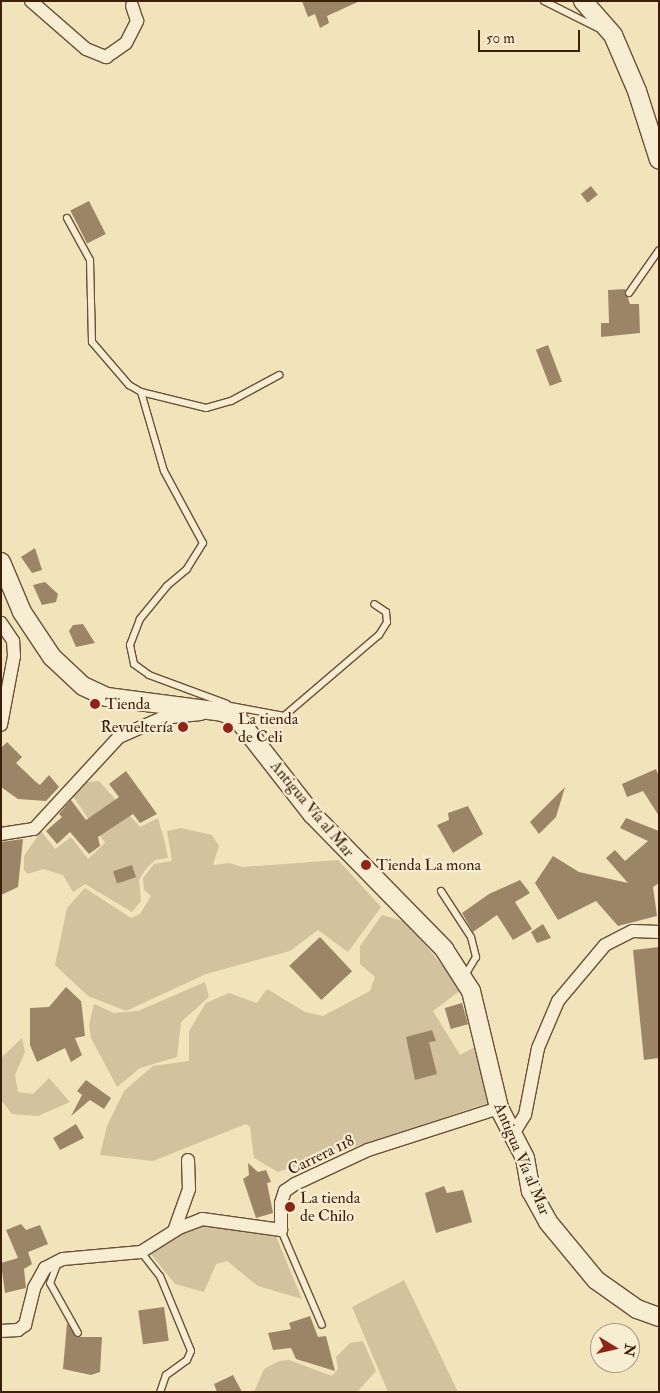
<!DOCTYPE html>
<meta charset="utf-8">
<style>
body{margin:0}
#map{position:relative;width:660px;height:1393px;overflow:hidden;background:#f1e4bb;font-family:"IM FELL Double Pica",serif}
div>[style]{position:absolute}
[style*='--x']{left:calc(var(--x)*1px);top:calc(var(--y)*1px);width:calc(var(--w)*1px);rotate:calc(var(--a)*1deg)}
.green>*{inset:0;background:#d2c29d}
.building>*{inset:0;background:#9b8566;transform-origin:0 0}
.roads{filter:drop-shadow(1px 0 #6a5036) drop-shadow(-1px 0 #6a5036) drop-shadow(0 1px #6a5036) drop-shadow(0 -1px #6a5036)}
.service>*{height:6px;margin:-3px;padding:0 3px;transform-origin:3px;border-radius:3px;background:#f6edd3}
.minor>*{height:12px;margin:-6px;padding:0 6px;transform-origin:6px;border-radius:6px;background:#f6edd3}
.secondary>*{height:18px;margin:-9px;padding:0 9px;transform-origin:9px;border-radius:9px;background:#f6edd3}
.dots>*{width:14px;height:14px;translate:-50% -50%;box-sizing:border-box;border:2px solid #f6edd3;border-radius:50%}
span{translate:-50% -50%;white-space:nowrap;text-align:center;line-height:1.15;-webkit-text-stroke:4.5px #f6edd3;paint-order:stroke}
.poi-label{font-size:16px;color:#3d1e09}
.left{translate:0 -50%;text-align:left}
.right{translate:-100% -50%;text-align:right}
.street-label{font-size:16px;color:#3d1e09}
.frame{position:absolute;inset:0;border:2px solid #3d1e09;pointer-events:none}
.north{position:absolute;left:590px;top:1323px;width:50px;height:50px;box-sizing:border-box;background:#f6edd3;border:1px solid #ac9a82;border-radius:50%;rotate:99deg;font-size:14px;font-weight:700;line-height:20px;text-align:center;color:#3d1e09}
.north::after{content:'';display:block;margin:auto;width:18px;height:22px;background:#8f2418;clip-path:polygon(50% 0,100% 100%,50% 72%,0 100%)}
.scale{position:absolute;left:478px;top:30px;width:102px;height:22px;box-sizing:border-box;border:2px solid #3d1e09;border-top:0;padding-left:6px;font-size:15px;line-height:18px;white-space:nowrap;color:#3d1e09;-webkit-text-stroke:4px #f6edd3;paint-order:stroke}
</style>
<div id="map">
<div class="green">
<i style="clip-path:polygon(99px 781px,140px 827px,158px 818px,165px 843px,168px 858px,155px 860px,145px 870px,139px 880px,141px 901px,132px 912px,85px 884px,73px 892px,63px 875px,43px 869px,28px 874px,24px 870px,24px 856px,41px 831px,55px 849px,71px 837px,88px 859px,105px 843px,72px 795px,87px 782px)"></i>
<i style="clip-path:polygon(181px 828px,212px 835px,219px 846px,213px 865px,229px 863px,242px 867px,338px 860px,381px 907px,348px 952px,318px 930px,290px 951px,206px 974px,126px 1011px,88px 996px,55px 965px,67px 908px,85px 888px,131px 918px,140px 914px,151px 896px,144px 890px,143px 878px,154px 864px,172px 861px,167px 831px)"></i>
<i style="clip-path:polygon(382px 915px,406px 922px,462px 989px,433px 1011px,460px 1055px,475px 1047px,488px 1103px,278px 1172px,254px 1158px,250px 1127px,246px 1124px,153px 1161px,100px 1155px,107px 1126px,124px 1091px,153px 1066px,189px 1061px,189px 1031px,206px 1003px,229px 993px,257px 1003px,267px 989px,305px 1012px,323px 1016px,370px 991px,375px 977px,360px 964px,360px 946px)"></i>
<i style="clip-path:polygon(205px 982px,209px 997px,181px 1022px,177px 1057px,140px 1068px,117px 1087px,91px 1038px,89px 1025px,94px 1004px,114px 1013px,138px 1011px)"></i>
<i style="clip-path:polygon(22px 1038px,25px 1052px,15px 1075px,18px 1092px,33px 1094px,49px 1078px,70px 1102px,38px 1116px,12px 1114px,1px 1100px,1px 1058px)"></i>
<i style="clip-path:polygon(203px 1223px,275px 1234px,302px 1299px,258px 1286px,227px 1261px,216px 1264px,204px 1292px,175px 1284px,150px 1253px,173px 1236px)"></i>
<i style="clip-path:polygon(404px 1280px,458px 1392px,388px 1392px,352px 1307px)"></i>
<i style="clip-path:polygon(363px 1341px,376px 1371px,357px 1392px,254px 1392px,264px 1369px,279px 1361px,289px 1360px,332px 1376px,338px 1369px,336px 1357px,350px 1343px)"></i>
</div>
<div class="building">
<i style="clip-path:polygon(302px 1px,360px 1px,327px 16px,329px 23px,320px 28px,315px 14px,308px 17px)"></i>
<i style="left:591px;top:186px;width:11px;height:13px;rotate:52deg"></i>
<i style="left:89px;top:201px;width:37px;height:21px;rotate:63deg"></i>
<i style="clip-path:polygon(625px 289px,630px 304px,639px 304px,640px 333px,601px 337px,601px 323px,609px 323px,608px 290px)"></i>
<i style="left:548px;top:345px;width:39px;height:13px;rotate:69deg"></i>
<i style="clip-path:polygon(35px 548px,42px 570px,32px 573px,21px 557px)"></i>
<i style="clip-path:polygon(45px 582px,58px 594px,56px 602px,42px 605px,33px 585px)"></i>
<i style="clip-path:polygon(83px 624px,95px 643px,76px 647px,69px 631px,73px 625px)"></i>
<i style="clip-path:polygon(7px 742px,22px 757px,16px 763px,36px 782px,40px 785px,49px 775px,59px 787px,46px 801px,18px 799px,1px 787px,1px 748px)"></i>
<i style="clip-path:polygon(656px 769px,659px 777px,659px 816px,643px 791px,627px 797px,622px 784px)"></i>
<i style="clip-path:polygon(126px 771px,157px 814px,140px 823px,133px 814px,98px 837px,100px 846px,89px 854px,70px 832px,57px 844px,46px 831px,62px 817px,59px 814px,71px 800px,86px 820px,119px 797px,109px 784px)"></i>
<i style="clip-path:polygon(565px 787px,556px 817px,539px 834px,530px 822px)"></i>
<i style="clip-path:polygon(468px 806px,483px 834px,453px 853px,437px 825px,449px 820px,448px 813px)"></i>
<i style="clip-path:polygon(626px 818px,659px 831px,659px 883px,653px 887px,657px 916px,618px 926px,596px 901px,558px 920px,535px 883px,553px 856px,579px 872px,628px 883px,606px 858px,615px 850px,625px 861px,648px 841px,620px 828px)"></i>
<i style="clip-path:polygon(23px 839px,18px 887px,1px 895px,1px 842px)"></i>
<i style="left:132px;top:865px;width:13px;height:20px;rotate:72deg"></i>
<i style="clip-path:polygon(520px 880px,530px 893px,515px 902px,532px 929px,513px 940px,497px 915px,473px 932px,462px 913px,489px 894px)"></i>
<i style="clip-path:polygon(543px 924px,551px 938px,537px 943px,531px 932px)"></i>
<i style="left:320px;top:937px;width:47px;height:42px;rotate:47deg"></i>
<i style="clip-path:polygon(659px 947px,659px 1058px,644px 1060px,633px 950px)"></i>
<i style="clip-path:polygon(66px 987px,81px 1001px,82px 1008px,85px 1036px,75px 1038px,82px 1055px,71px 1062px,65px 1048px,37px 1062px,30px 1045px,30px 1008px,49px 1007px)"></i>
<i style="left:462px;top:1003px;width:22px;height:18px;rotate:74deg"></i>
<i style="clip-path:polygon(432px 1030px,436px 1041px,429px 1042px,437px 1074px,415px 1080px,406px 1037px)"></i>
<i style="clip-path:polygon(86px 1080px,111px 1098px,104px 1109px,90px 1100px,71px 1116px,82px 1095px,77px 1091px)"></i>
<i style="clip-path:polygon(76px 1124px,84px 1138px,60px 1150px,53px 1138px)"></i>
<i style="clip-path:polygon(248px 1163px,258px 1172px,266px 1170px,271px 1182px,267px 1183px,273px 1213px,256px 1218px,243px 1179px,249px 1175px)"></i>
<i style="clip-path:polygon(444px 1186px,447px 1193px,463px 1190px,472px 1222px,436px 1233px,425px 1193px)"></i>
<i style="clip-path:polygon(21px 1224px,26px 1230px,40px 1225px,48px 1244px,28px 1252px,32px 1264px,24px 1269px,26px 1288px,5px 1293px,1px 1263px,18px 1258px,6px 1230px)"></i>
<i style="left:164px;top:1307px;width:34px;height:26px;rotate:82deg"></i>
<i style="clip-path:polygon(310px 1316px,318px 1337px,326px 1336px,335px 1371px,296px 1359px,291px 1348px,273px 1350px,268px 1333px,291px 1329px,289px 1323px)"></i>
<i style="clip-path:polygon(67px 1323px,76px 1337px,102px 1337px,100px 1372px,91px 1375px,63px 1369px)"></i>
<i style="clip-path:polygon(233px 1375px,242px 1392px,217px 1392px,214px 1384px)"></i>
</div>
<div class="roads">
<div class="service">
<i style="--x:544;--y:1;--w:65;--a:26.6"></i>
<i style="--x:67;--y:218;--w:48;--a:61.3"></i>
<i style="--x:90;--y:260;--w:82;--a:88.6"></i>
<i style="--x:92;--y:342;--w:57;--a:49.3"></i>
<i style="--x:129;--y:385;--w:14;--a:30"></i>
<i style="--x:141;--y:392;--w:67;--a:13.8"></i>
<i style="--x:206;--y:408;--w:26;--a:-16"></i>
<i style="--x:231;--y:401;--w:55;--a:-28.4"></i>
<i style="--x:629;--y:293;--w:52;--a:-55.1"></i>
<i style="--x:141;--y:392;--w:82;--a:73.8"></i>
<i style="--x:164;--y:471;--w:82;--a:61.6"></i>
<i style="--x:203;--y:543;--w:31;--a:122"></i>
<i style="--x:187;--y:569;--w:26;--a:140"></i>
<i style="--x:167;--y:586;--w:43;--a:129.3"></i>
<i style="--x:140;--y:619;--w:28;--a:111"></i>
<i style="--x:130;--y:645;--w:19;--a:78"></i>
<i style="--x:134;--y:664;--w:19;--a:36"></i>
<i style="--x:149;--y:675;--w:83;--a:20.4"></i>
<i style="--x:225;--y:705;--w:60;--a:10.6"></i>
<i style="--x:284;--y:716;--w:125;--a:-40.5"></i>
<i style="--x:379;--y:635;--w:15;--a:-58"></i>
<i style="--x:387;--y:622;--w:10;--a:-96"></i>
<i style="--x:386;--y:612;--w:14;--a:-146"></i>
<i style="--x:441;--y:891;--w:55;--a:56.9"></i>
<i style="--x:471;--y:937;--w:21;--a:76"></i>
<i style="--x:476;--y:957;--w:23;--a:121"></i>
<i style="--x:281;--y:1230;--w:103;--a:66.7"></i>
<i style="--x:141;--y:1252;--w:31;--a:52"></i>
<i style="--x:160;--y:1276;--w:81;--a:67.5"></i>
<i style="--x:191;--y:1351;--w:10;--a:114"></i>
<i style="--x:187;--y:1360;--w:26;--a:144"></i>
<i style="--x:166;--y:1375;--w:18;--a:109"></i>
<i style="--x:57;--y:1265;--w:19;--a:111"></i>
<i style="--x:50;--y:1283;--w:57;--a:60.8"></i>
</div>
<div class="minor">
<i style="--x:31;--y:1;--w:73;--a:41.1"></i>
<i style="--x:86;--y:49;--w:22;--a:22"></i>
<i style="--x:106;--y:57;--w:24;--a:-35"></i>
<i style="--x:126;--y:43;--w:25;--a:-63"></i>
<i style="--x:137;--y:21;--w:16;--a:-108"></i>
<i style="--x:1;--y:623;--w:22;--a:56"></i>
<i style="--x:13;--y:641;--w:15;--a:86"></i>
<i style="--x:14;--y:656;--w:70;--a:100.7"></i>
<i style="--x:1;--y:834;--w:33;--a:-9"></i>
<i style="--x:34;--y:829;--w:125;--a:-47.3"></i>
<i style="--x:119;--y:737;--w:47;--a:-23.8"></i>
<i style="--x:162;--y:718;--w:39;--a:-6"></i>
<i style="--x:513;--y:1134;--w:22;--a:-58"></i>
<i style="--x:525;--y:1115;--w:68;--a:-79"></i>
<i style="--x:538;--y:1048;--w:51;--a:-66.9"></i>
<i style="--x:558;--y:1001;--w:73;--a:-50"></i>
<i style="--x:605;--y:945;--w:31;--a:-27"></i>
<i style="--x:633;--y:931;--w:26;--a:2"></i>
<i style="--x:174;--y:1231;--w:45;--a:-70.3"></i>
<i style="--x:189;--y:1189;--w:29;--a:-92"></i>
<i style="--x:1;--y:1331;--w:17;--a:-3"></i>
<i style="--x:18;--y:1330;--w:9;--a:-36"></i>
<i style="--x:25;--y:1325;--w:38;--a:-76"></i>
<i style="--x:34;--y:1288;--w:23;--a:-61"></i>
<i style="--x:45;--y:1268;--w:20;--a:-27"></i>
<i style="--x:63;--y:1259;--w:78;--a:-5.1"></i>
<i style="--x:141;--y:1252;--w:45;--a:-32.3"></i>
<i style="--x:179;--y:1228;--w:25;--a:-21"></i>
<i style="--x:202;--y:1219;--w:80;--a:7.9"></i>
<i style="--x:281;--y:1230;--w:27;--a:-90"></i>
<i style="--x:281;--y:1203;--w:13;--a:-72"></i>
<i style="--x:285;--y:1191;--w:12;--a:-35"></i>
<i style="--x:295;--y:1184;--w:81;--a:-25"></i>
<i style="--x:368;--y:1150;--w:138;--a:-17.8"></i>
</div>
<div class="secondary">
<i style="--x:583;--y:1;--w:45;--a:48.6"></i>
<i style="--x:613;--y:35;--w:61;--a:66.8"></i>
<i style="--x:637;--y:91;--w:72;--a:72.3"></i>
<i style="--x:1;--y:562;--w:54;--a:67.2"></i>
<i style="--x:22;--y:612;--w:54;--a:56.3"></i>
<i style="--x:52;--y:657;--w:42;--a:43.1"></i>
<i style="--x:83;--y:686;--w:26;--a:25"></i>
<i style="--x:107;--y:697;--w:116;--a:7.4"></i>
<i style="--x:222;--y:712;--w:16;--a:22"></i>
<i style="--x:237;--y:718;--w:122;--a:52"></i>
<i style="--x:312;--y:814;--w:189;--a:45.6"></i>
<i style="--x:444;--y:949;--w:50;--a:57.3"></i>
<i style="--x:471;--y:991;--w:120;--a:76.5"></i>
<i style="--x:499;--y:1108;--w:56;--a:62.5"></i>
<i style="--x:525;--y:1158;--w:34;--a:80"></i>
<i style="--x:531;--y:1191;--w:35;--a:61"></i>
<i style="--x:548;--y:1222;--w:75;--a:50.4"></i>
<i style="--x:596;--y:1280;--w:50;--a:35.3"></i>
<i style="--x:637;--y:1309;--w:23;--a:20"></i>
</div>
</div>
<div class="dots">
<i style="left:95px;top:704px;background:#8f2418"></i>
<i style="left:183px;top:727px;background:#8f2418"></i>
<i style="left:228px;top:728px;background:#8f2418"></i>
<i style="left:366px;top:865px;background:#8f2418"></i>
<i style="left:290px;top:1207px;background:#8f2418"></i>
</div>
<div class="poi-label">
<span class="left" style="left:105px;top:704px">Tienda</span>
<span class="left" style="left:238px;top:728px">La tienda<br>de Celi</span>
<span class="right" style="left:173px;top:727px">Revueltería</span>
<span class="left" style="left:376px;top:865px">Tienda La mona</span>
<span class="left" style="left:300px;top:1207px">La tienda<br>de Chilo</span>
</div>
<div class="street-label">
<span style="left:312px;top:809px;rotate:50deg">Antigua Vía al Mar</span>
<span style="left:321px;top:1155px;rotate:-26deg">Carrera 118</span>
<span style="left:522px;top:1159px;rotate:67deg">Antigua Vía al Mar</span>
</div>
<div class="frame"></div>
<div class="north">N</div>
<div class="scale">50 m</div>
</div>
